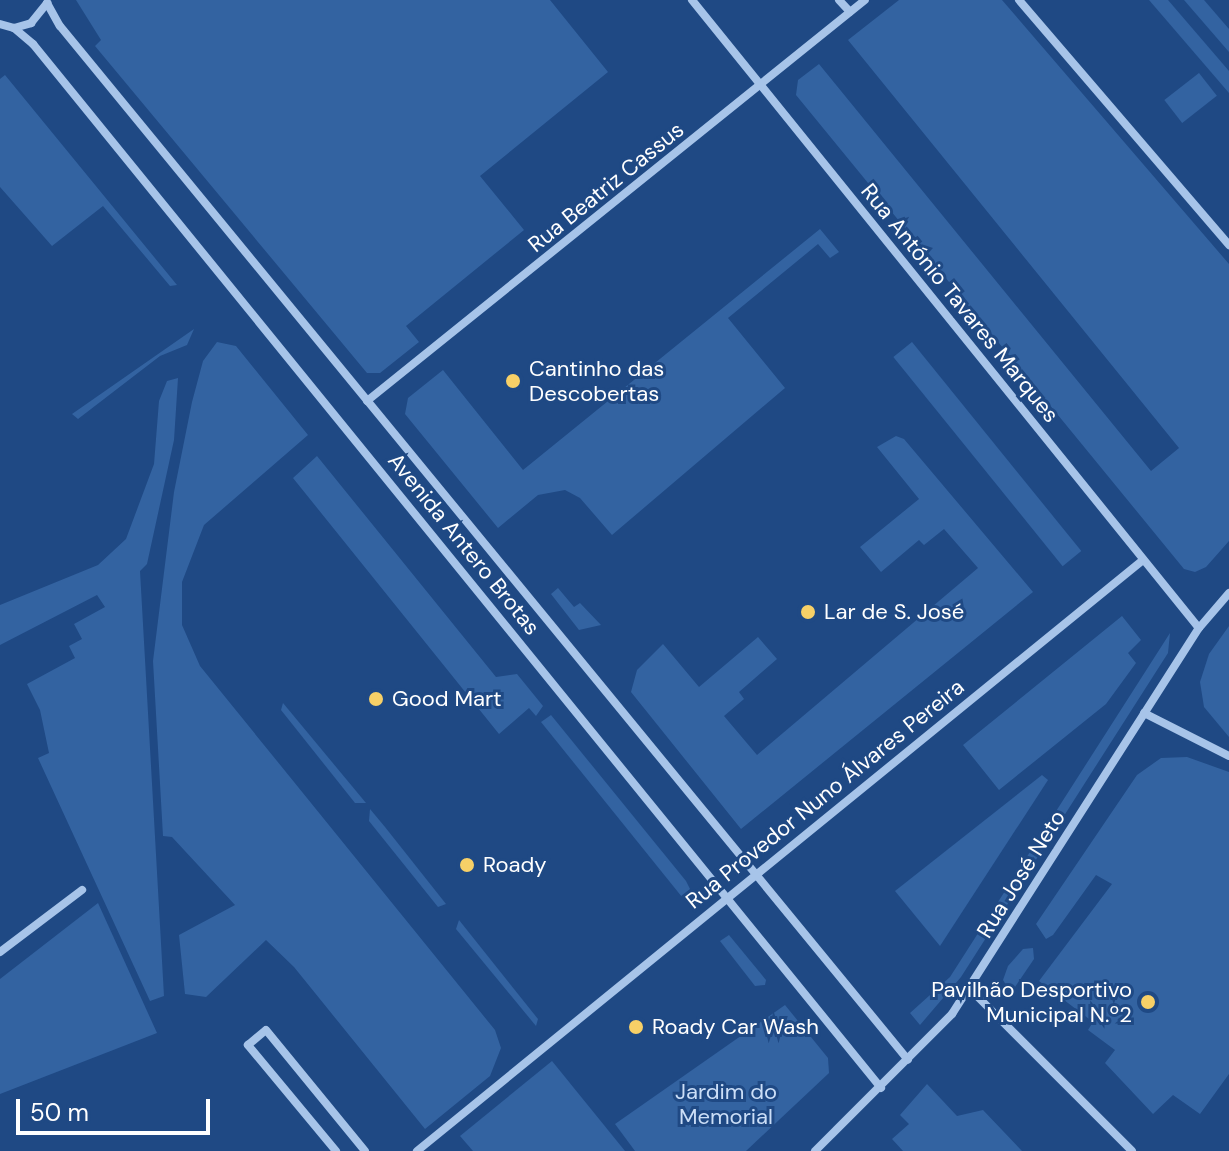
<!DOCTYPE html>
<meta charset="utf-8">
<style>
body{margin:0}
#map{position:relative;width:1229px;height:1151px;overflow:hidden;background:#1f4984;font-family:"DM Sans",sans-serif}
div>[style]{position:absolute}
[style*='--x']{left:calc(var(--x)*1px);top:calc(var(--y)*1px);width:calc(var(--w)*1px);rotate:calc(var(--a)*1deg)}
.green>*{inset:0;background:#3363a1;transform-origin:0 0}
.street>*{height:8px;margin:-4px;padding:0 4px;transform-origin:4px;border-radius:4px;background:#a7c4e9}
.dots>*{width:22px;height:22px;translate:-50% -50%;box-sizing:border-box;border:4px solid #1f4984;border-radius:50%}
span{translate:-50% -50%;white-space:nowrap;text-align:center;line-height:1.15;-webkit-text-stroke:6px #1f4984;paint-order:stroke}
.street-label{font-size:22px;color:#fff}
.poi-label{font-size:22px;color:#fff}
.left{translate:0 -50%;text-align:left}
.right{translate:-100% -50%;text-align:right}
.park-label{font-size:22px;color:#cbdef7}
.scale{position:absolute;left:16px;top:1099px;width:194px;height:36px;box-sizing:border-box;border:4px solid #fff;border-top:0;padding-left:10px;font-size:24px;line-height:28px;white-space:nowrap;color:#fff;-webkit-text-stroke:6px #1f4984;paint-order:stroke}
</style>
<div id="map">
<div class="green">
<i style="clip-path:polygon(76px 0,550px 0,608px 72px,480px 176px,524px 230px,406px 326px,419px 342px,380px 373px,367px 373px,95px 46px,101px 40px)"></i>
<i style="clip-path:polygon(899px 0,1002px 0,1229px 264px,1229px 541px,1206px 567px,1195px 572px,1184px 569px,796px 95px,798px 80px,819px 64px,1151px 471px,1179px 448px,848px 40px)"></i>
<i style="clip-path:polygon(1149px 0,1168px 0,1229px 71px,1229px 93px)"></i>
<i style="clip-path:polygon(1184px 0,1204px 0,1229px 29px,1229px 52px)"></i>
<i style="left:1199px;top:73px;width:29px;height:44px;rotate:52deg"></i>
<i style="clip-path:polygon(5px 75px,177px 285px,170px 286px,103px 206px,52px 246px,0 187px,0 79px)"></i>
<i style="clip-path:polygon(820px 229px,839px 252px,830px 258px,818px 244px,728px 318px,785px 388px,612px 535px,580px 498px,565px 490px,538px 495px,498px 528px,405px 414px,408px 398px,443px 370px,523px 470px)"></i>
<i style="clip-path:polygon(194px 329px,187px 345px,160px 356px,78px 419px,72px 414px)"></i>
<i style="clip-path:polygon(217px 342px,236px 346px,308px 435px,204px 525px,182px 582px,182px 625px,200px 666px,495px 1030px,501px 1048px,490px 1076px,425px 1129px,294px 967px,266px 940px,206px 997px,185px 994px,179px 935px,235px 905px,172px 837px,163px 836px,153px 661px,174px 492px,192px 402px,203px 361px)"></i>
<i style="left:912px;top:342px;width:269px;height:24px;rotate:51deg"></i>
<i style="clip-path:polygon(178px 378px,174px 440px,147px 564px,140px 571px,164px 996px,150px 1001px,38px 758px,49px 753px,40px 710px,27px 684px,75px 658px,69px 646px,82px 639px,74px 624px,105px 607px,97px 595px,0 645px,0 605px,98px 565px,126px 539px,154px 464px,159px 401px,167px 381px)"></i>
<i style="clip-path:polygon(896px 436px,904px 439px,1033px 592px,741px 829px,631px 692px,637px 670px,663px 644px,699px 687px,758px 637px,777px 659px,739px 692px,744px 699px,724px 716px,757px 755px,978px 568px,944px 529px,924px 545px,919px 540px,881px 572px,860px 547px,919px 499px,877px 447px)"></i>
<i style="clip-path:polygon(317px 456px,496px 677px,517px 674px,543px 706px,536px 716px,529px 708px,499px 734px,293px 478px)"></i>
<i style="clip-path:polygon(558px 588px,574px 607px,580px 603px,601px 625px,579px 630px,551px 594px)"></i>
<i style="clip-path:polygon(1122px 616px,1141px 640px,1128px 653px,1136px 663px,1106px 704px,999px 790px,963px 745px)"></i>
<i style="clip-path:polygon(1229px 626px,1229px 737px,1204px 707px,1200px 682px,1209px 654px)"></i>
<i style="clip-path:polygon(1170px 633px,1168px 653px,961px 977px,920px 1025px,910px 1013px,950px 977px)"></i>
<i style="clip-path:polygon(283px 703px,366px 803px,355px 803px,281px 710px)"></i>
<i style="clip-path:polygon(551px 715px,686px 881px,690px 889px,682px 897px,541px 722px)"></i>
<i style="clip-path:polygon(1187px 757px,1229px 772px,1229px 1074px,1200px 1114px,1173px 1095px,1153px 1114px,1105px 1063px,1115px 1050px,1088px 1030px,1093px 1022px,1039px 981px,1112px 884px,1096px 875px,1053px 935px,1046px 939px,1036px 924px,1137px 775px,1161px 758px)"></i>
<i style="clip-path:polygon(1042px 775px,1048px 780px,940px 946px,895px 891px)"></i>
<i style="clip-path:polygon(370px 809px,385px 827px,446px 904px,438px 907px,369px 821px)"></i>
<i style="clip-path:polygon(98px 903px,157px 1033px,0 1094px,0 979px)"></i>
<i style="clip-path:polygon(459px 920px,538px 1019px,536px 1026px,456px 929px)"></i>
<i style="clip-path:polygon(729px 935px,766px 980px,765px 985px,755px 986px,720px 941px)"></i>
<i style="clip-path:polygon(1033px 948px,1034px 959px,1015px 987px,1008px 988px,1003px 980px,1008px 966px,1023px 949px)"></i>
<i style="clip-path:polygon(785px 1005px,828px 1058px,829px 1073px,746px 1151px,635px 1151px,615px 1124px)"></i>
<i style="clip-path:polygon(552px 1061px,625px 1151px,473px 1151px,460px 1136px)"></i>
<i style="clip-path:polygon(927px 1084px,957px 1116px,983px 1110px,1022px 1151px,903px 1151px,892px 1139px,909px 1124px,900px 1115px)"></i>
</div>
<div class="street">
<i style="--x:692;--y:0;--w:807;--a:51.09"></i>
<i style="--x:839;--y:0;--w:16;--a:47"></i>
<i style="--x:1019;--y:0;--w:323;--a:49.4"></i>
<i style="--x:47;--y:3;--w:26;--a:61"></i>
<i style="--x:60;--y:26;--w:1337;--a:50.64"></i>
<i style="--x:0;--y:24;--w:15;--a:16"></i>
<i style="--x:14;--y:28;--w:18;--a:-16"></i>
<i style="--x:31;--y:23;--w:26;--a:-51"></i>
<i style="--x:14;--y:28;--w:25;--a:40"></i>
<i style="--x:33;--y:44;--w:1345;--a:50.91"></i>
<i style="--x:367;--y:401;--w:639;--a:-38.84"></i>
<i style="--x:1144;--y:713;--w:95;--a:26.8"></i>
<i style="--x:0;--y:952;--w:103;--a:-37.1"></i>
<i style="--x:970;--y:989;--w:229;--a:45"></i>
<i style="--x:336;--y:1151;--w:138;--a:-129.7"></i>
<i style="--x:248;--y:1045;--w:23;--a:-40"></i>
<i style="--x:266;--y:1030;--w:156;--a:50.7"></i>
<i style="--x:417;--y:1151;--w:936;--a:-39.15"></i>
<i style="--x:815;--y:1151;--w:194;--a:-45"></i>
<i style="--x:952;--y:1014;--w:458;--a:-57.4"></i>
<i style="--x:1199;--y:628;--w:46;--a:-49.4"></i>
</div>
<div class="dots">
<i style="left:513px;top:381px;background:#f7d067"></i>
<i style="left:808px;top:612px;background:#f7d067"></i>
<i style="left:376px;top:699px;background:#f7d067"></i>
<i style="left:467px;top:865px;background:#f7d067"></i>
<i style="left:1148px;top:1002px;background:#f7d067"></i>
<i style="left:636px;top:1027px;background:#f7d067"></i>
</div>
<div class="street-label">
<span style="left:606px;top:187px;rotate:-39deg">Rua Beatriz Cassus</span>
<span style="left:960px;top:303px;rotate:51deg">Rua António Tavares Marques</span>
<span style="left:464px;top:544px;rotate:51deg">Avenida Antero Brotas</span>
<span style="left:825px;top:794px;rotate:-39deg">Rua Provedor Nuno Álvares Pereira</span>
<span style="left:1021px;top:874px;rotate:-58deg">Rua José Neto</span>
</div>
<div class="poi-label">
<span class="left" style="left:529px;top:381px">Cantinho das<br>Descobertas</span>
<span class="left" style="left:824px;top:612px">Lar de S. José</span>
<span class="left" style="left:392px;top:699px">Good Mart</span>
<span class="left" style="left:483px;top:865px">Roady</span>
<span class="right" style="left:1132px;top:1002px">Pavilhão Desportivo<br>Municipal N.º2</span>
<span class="left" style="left:652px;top:1027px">Roady Car Wash</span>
</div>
<div class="park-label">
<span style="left:726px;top:1104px">Jardim do<br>Memorial</span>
</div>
<div class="scale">50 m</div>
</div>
